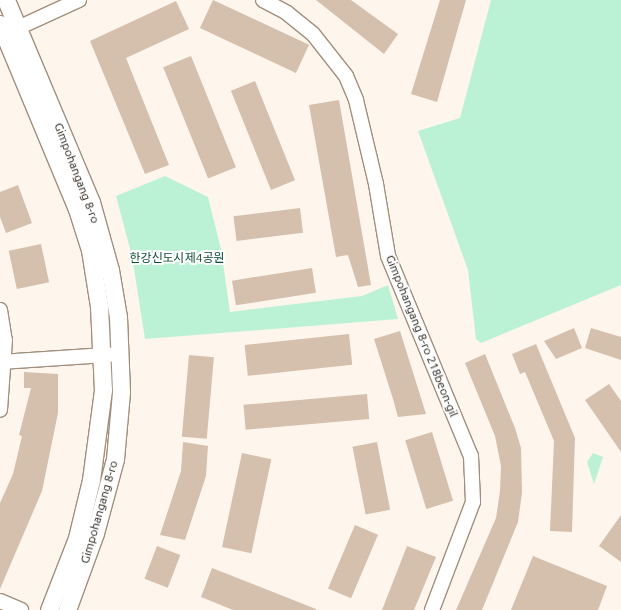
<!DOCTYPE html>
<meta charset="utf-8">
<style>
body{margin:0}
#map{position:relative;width:621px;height:610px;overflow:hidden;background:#fef5ed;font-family:Ubuntu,"Noto Sans KR",sans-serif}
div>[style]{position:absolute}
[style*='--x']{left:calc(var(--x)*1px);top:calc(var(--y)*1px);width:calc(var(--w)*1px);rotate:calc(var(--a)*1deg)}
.green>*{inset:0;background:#bbf2d5}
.building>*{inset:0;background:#d5c0ad;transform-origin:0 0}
.roads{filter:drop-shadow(1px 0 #a28e7c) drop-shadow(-1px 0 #a28e7c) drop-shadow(0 1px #a28e7c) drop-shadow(0 -1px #a28e7c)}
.minor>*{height:14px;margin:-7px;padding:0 7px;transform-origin:7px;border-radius:7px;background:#fff}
.tertiary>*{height:17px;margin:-8.5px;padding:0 8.5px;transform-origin:8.5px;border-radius:8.5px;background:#fff}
span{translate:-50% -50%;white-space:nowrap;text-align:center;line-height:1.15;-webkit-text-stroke:4px #fff;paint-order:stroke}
.street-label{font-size:12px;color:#19110b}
.park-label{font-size:12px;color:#0c4b33}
</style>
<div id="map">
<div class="green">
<i style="clip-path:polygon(491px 0,621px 0,621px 285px,481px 343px,476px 339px,468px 270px,418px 131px,460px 118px)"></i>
<i style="clip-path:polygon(165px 176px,208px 197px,221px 249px,230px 312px,362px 296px,388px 285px,398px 319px,145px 339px,132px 256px,116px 196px)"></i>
<i style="clip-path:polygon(593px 453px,603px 457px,594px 484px,587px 462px)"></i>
</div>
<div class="building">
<i style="left:213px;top:0;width:106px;height:31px;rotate:25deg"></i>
<i style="clip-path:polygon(316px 0,351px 0,398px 34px,384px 54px)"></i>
<i style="clip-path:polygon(440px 0,466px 0,437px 102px,411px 94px)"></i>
<i style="clip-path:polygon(176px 1px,189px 29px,126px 58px,169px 165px,145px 174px,90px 41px)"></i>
<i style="left:191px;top:56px;width:120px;height:30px;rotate:68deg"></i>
<i style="left:255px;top:81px;width:107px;height:26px;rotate:68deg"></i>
<i style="clip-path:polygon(339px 100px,371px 285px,358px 287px,348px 255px,336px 257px,309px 105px)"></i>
<i style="clip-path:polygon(18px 185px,32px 223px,6px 233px,0 217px,0 192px)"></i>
<i style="left:300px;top:208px;width:25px;height:67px;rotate:83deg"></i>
<i style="left:41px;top:244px;width:39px;height:33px;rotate:78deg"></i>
<i style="left:312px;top:268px;width:25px;height:81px;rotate:81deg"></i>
<i style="clip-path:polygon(574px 328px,582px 348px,556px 359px,544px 341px)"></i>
<i style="clip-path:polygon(591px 328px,621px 337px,621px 360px,585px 348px)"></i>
<i style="clip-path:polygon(400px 331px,426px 414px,398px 417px,393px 399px,374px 339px)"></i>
<i style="left:349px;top:334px;width:31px;height:105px;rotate:84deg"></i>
<i style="clip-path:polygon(536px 344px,575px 438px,572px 532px,550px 531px,554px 441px,525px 372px,520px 374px,512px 354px)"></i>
<i style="clip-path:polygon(485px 354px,515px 428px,521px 448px,522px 493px,518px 522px,482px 610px,456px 610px,496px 518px,500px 491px,501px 466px,495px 436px,465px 363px)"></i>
<i style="left:189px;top:355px;width:25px;height:82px;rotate:5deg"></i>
<i style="clip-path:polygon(24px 372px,58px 374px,58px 413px,42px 491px,0 589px,0 503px,13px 474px,22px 436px,19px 435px,31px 388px,24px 388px)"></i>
<i style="clip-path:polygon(609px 384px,621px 401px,621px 452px,585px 400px)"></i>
<i style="left:367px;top:394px;width:25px;height:124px;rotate:85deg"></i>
<i style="left:432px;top:432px;width:72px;height:28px;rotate:73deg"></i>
<i style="clip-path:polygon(183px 442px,208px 446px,206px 476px,185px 540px,160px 535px,181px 471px)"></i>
<i style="left:377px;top:442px;width:69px;height:25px;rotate:79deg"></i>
<i style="left:242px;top:453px;width:30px;height:96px;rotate:12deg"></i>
<i style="clip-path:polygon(621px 515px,621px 562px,599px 546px)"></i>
<i style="left:355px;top:525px;width:25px;height:69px;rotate:23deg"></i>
<i style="left:157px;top:546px;width:25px;height:35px;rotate:21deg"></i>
<i style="clip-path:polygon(407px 546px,436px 557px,414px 610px,382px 610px)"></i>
<i style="clip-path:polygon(533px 556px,607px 586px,598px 610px,511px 610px)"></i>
<i style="clip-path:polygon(212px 568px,316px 609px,316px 610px,233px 610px,201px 597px)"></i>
</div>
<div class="roads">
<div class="minor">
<i style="--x:263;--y:0;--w:27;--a:28"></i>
<i style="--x:287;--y:13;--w:33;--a:39"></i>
<i style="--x:313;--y:34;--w:53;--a:51.8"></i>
<i style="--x:346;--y:76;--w:26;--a:67"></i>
<i style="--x:356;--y:100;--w:86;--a:76.6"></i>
<i style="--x:376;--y:184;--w:73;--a:80.5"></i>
<i style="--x:388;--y:256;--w:217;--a:67.5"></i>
<i style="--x:471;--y:456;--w:46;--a:87.5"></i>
<i style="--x:473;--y:502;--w:116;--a:110.8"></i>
<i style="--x:9;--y:32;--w:77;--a:-24.6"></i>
<i style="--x:0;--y:310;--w:30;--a:81"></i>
<i style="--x:5;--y:340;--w:70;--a:94.1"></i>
<i style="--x:0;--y:362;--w:121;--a:-3.8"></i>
<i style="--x:0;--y:601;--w:23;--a:23"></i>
</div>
<div class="tertiary">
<i style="--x:6;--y:0;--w:219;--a:67.2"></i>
<i style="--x:91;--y:202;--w:71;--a:74.4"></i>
<i style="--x:110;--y:270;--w:48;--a:80.3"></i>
<i style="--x:118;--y:317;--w:75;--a:87.7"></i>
<i style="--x:121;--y:392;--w:67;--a:95.1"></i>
<i style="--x:115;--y:459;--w:77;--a:105.1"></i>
<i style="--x:95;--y:533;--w:82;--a:110"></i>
<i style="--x:0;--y:24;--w:200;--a:67.4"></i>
<i style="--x:77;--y:209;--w:43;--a:72.4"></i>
<i style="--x:90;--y:250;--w:57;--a:80.9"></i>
<i style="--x:99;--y:306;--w:84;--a:87.3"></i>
<i style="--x:103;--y:390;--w:91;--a:97.6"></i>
<i style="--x:91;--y:480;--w:60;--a:103.6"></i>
<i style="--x:77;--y:538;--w:77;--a:111.3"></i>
</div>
</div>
<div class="street-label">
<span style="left:77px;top:173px;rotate:69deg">Gimpohangang 8-ro</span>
<span style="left:422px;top:336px;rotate:68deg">Gimpohangang 8-ro 218beon-gil</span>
<span style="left:99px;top:512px;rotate:-74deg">Gimpohangang 8-ro</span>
</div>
<div class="park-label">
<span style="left:177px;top:258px">한강신도시제4공원</span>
</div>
</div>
